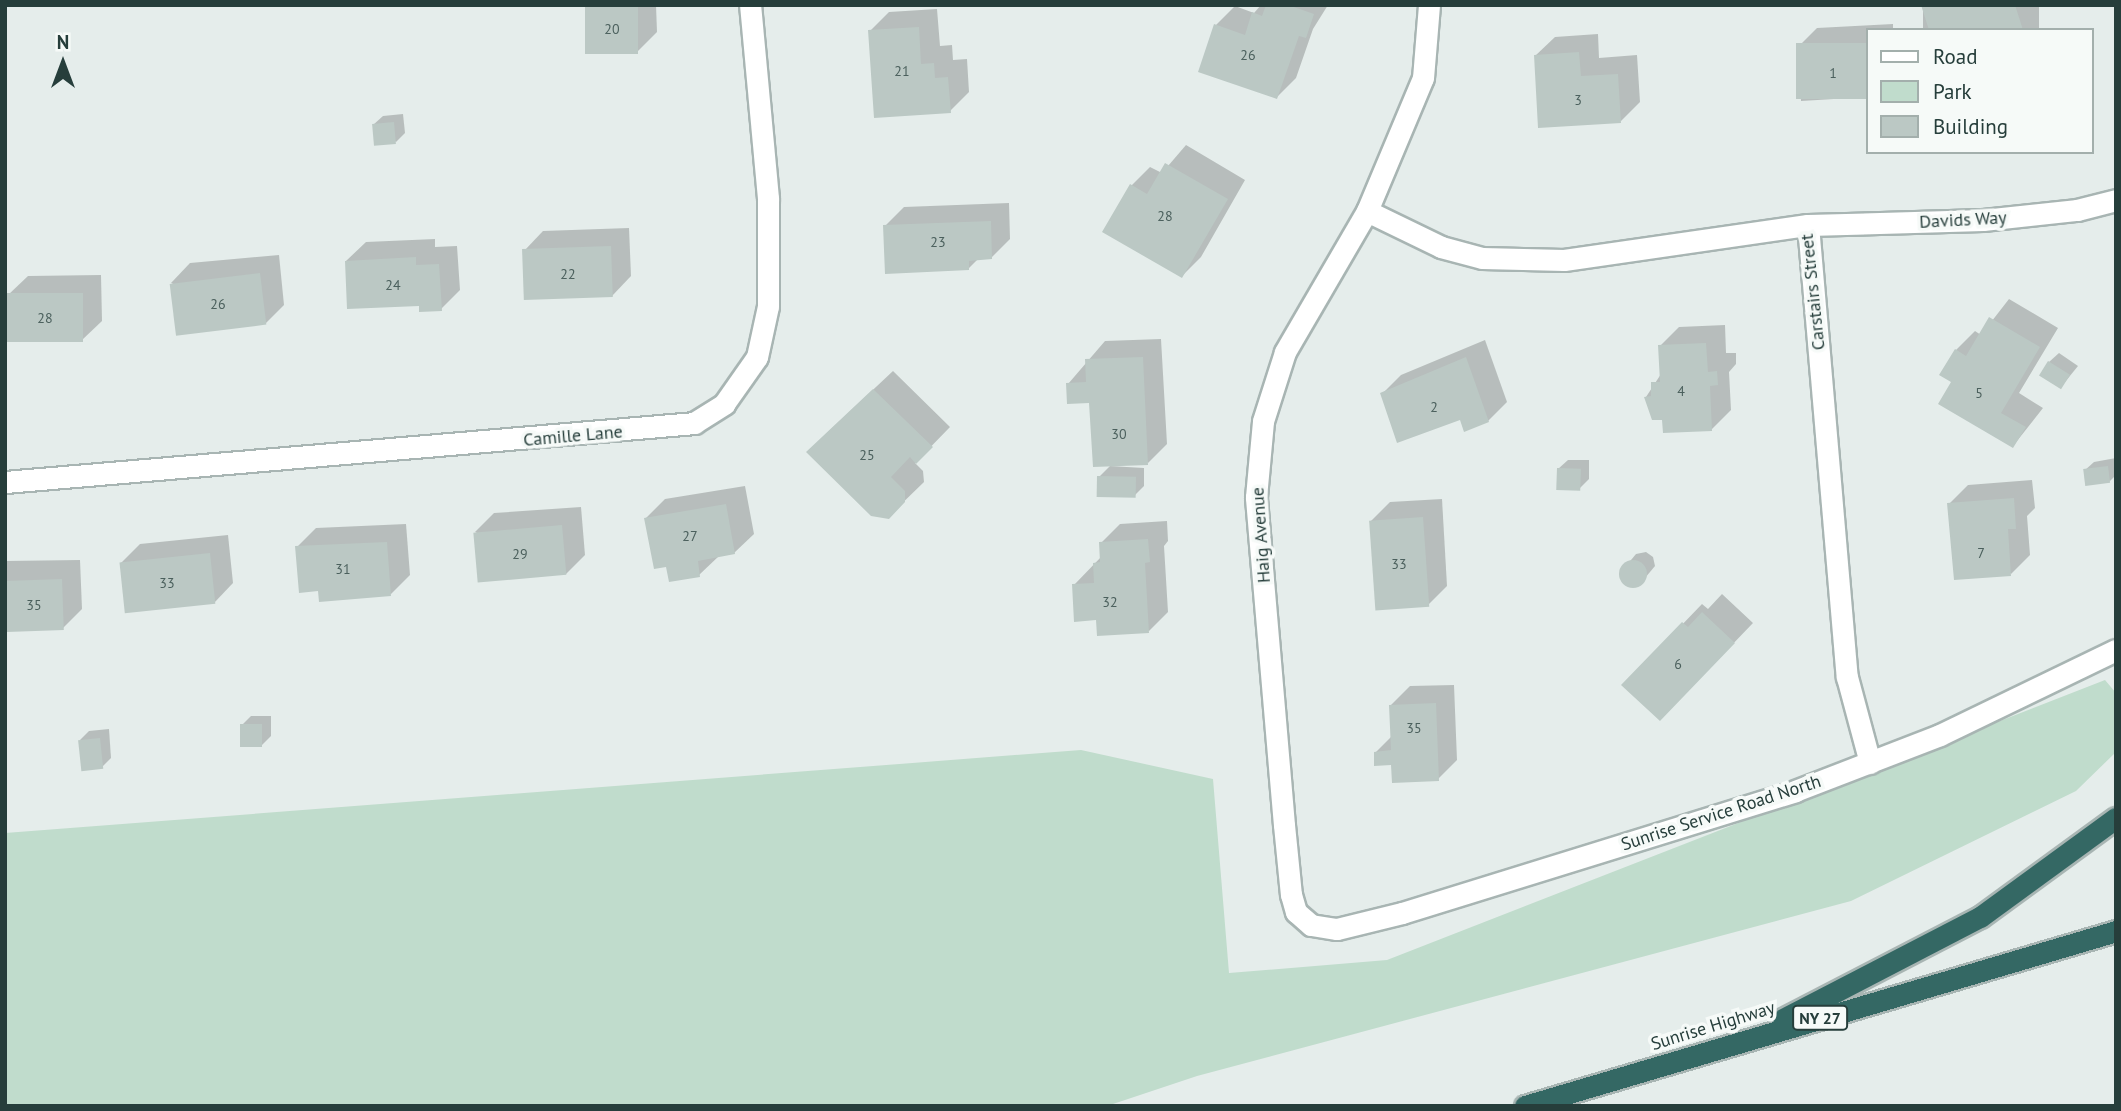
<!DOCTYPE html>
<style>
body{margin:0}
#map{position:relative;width:2121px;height:1111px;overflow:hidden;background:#e5edeb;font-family:"PT Sans",sans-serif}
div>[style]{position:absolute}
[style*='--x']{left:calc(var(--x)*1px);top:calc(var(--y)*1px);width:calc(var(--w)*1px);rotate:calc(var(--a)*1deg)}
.green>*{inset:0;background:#c0dccc}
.shadow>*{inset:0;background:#0003;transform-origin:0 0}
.building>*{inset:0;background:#bbc8c4;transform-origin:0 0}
.round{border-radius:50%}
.roads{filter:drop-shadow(2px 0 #a8b5b3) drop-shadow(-2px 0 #a8b5b3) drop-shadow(0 2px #a8b5b3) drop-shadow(0 -2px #a8b5b3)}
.minor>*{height:21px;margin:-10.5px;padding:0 10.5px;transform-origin:10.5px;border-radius:10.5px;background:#fff}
.tertiary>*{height:21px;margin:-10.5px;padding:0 10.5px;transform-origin:10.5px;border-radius:10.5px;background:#fff}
.motorway>*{height:21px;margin:-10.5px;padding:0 10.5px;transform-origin:10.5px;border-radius:10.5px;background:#346864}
span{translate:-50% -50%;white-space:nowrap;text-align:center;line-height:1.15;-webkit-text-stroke:7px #f6faf8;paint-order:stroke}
.number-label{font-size:14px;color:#4b605d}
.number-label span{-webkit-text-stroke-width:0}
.shield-label span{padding:2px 5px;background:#f6faf8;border:2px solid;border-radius:5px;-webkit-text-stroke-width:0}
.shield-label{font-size:16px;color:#263e3b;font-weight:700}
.street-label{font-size:18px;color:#263e3b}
.frame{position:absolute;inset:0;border:7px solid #263e3b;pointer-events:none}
.legend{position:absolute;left:1866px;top:28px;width:228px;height:126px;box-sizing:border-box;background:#f6faf8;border:2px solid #a3afac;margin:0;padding:9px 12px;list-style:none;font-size:21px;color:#263e3b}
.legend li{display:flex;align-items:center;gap:14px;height:35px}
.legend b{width:35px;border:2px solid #a3afac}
.north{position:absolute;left:28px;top:28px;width:70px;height:70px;-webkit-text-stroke:5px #f6faf8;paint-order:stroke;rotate:0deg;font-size:19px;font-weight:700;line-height:28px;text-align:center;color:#263e3b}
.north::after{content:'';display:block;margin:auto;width:24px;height:32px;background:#263e3b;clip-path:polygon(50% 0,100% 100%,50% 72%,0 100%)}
</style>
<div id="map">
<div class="green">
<i style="clip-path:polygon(2105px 680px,2116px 693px,2116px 752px,2076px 791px,1851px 901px,1197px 1076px,1107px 1106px,5px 1106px,5px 833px,1081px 750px,1213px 779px,1229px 973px,1387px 960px)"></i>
</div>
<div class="shadow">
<i style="clip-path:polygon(587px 5px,656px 5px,657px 32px,638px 51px)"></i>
<i style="clip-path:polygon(1261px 5px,1328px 5px,1313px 29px,1296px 78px,1277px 97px,1216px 25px,1235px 6px,1254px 13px)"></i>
<i style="left:1923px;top:5px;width:116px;height:26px"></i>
<i style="clip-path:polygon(937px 9px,940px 46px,952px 45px,953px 60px,967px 59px,969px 92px,950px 111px,870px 31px,889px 12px)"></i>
<i style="clip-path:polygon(1893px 24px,1893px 30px,1867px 30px,1867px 97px,1801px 101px,1798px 47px,1817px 28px)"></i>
<i style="clip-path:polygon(1598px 34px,1599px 58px,1637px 55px,1640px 102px,1621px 121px,1535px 56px,1555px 37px)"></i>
<i style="clip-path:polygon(403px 114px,405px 133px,396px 142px,373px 125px,383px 116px)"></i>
<i style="clip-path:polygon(1186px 145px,1245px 180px,1201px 257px,1182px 276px,1131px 186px,1150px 167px,1162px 173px)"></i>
<i style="clip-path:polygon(1009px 203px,1010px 239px,991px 258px,979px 258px,968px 269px,885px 226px,904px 207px)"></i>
<i style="clip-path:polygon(629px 228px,631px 276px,612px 296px,524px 251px,543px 231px)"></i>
<i style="clip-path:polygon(435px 239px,435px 247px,457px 246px,460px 290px,441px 309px,420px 304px,346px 261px,366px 242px)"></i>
<i style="clip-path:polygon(279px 255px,284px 305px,265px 324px,171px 283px,190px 263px)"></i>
<i style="clip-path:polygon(101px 275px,102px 321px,82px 340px,8px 295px,28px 276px)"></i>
<i style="clip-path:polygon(2009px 299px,2058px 328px,2019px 393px,2043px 408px,2013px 446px,1953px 382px,1956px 350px,1975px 331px,1981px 335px)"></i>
<i style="clip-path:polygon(1725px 325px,1726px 353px,1736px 353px,1736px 364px,1729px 372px,1731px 410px,1712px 429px,1664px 418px,1646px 397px,1661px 374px,1660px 346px,1679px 327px)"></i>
<i style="clip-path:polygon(1161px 339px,1167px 444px,1148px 463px,1091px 401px,1068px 384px,1105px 341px)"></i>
<i style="clip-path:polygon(1485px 340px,1507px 402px,1488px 421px,1461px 418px,1382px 394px,1401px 375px)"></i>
<i style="clip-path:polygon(2059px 353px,2078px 366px,2061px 387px,2049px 362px)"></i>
<i style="clip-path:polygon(893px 371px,950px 427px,915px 463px,923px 471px,924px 482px,888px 517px,827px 433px)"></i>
<i style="clip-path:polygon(2116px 458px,2116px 475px,2110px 481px,2084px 471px,2094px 462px)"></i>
<i style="clip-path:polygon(1568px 460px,1589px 460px,1589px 479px,1580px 488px,1558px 469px)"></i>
<i style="clip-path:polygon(1110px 466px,1144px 468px,1144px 486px,1135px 495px,1099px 477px)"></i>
<i style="clip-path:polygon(2032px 480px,2035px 508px,2027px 516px,2030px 555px,2011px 574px,1949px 504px,1968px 485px)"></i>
<i style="clip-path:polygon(745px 486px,754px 534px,734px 553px,719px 556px,699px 575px,667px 565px,646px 518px,665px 499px)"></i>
<i style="clip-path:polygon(1442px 499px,1447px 586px,1428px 605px,1371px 521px,1390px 502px)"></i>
<i style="clip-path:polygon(581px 507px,585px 555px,566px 574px,475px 532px,494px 513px)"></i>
<i style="clip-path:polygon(1167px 521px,1168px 541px,1164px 546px,1168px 612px,1149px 631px,1098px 618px,1074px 585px,1102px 556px,1101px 543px,1120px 524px)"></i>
<i style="clip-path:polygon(406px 524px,410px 575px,391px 594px,320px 589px,297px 547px,316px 528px)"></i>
<i style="clip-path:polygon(228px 535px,233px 583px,214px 603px,121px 563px,140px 544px)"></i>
<i style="clip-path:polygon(1646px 552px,1653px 557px,1655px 566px,1640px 584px,1631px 586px,1623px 581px,1621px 572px,1636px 554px)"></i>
<i style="clip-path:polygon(80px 560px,82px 609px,63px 628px,5px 631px,5px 561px)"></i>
<i style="clip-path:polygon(1722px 594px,1753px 623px,1679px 700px,1624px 685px,1702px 604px,1708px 609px)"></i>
<i style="clip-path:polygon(1454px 685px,1457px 760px,1438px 779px,1376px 752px,1392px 736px,1391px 705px,1410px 686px)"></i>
<i style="clip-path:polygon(251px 716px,271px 716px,271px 736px,262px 745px,242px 725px)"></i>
<i style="clip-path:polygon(109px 729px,111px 758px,102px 767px,80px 740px,89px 731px)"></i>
</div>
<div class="building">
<i style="left:585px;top:5px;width:53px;height:49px"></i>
<i style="clip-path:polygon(1266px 5px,1288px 5px,1314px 14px,1306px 38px,1299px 36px,1277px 99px,1198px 72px,1214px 24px,1245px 35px,1252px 12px,1262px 16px)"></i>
<i style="clip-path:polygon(1921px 5px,2015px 5px,2023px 30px,1929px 30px)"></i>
<i style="clip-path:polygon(919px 27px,921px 64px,934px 63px,935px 78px,948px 77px,951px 113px,874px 118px,868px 30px)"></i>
<i style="left:1867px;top:43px;width:56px;height:71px;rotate:90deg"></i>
<i style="clip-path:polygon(1579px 52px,1581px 76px,1618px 74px,1621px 123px,1538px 128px,1534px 55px)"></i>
<i style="left:394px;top:122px;width:22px;height:22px;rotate:85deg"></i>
<i style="clip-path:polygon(1165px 163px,1228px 199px,1182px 278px,1102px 232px,1130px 184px,1147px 194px)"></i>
<i style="clip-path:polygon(991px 221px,992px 259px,969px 261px,969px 270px,885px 274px,883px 225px)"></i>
<i style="left:611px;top:246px;width:51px;height:89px;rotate:88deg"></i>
<i style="clip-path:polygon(416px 257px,416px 265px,439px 264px,442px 311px,419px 312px,419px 306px,347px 309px,345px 261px)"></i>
<i style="left:260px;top:273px;width:52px;height:91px;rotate:83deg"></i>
<i style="left:83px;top:293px;width:49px;height:76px;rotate:90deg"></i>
<i style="clip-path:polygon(1989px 317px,2040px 347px,2001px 413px,2026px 427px,2013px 448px,1938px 404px,1951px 382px,1939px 375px,1955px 349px,1966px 356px)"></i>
<i style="clip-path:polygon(1706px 343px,1708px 372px,1717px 371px,1718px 385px,1710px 386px,1712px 431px,1663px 433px,1662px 420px,1652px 420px,1644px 397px,1651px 396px,1651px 382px,1660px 382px,1658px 345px)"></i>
<i style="clip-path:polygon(1143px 357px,1148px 465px,1093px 467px,1089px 403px,1067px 404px,1066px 383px,1086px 382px,1085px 359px)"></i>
<i style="clip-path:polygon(1466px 357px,1489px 422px,1464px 432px,1460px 420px,1397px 443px,1380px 393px)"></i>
<i style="left:2048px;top:361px;width:26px;height:17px;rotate:32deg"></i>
<i style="clip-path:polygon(873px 389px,933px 447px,916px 464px,910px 457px,891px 477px,905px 491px,905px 502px,889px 519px,871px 516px,806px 452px)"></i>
<i style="left:2108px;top:466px;width:17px;height:25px;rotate:83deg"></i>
<i style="left:1557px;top:468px;width:24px;height:22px;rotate:2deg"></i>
<i style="left:1097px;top:476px;width:39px;height:21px;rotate:1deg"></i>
<i style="clip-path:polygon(2014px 498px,2016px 529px,2008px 529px,2011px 576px,1954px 580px,1947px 503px)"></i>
<i style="clip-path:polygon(726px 504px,735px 554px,698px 561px,700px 577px,669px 582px,666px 567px,654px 569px,644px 518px)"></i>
<i style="left:1423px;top:517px;width:90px;height:54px;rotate:86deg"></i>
<i style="left:562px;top:525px;width:50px;height:89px;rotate:85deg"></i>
<i style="clip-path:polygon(1148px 539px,1150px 562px,1145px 563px,1149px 633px,1097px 636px,1096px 620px,1074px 622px,1072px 584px,1094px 583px,1093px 563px,1100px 562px,1099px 542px)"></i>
<i style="clip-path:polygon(387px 542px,391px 596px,319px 602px,318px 591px,299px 593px,295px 546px)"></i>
<i style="left:210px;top:553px;width:51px;height:91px;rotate:84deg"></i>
<i class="round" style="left:1619px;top:560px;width:28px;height:28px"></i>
<i style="left:62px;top:579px;width:51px;height:57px;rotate:88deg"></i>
<i style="clip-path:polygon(1702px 612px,1735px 643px,1660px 721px,1621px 685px,1682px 622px,1688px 627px)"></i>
<i style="clip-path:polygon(1436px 703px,1439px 781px,1392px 783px,1391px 765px,1374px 766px,1374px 752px,1391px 750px,1389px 705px)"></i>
<i style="left:262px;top:724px;width:23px;height:22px;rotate:90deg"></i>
<i style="left:100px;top:738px;width:31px;height:22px;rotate:84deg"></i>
</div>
<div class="roads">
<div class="minor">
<i style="--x:1367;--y:211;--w:82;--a:25.9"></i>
<i style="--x:1441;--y:247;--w:42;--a:15"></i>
<i style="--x:1482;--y:258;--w:82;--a:1.4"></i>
<i style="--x:1564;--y:260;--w:246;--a:-8.2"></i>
<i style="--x:1808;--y:225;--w:175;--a:-1.6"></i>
<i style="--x:1983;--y:220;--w:95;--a:-6.1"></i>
<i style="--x:2077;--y:210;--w:40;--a:-14.4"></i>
<i style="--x:1808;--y:225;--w:454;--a:85.1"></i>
<i style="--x:1847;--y:677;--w:89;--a:75"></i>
<i style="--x:5;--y:482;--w:692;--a:-4.89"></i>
<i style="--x:694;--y:423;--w:36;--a:-32"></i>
<i style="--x:724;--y:404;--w:57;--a:-54.9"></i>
<i style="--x:757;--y:357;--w:52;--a:-77.8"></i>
<i style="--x:768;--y:306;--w:108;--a:-90"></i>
<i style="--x:768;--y:198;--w:194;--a:-95.3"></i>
<i style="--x:1311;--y:925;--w:20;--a:-139"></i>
<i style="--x:1296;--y:912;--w:18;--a:-106"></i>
<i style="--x:1291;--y:895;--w:70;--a:-95.7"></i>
<i style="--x:1284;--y:825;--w:329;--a:-94.9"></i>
<i style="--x:1256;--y:497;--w:76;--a:-84.7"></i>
<i style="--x:1263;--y:421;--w:72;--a:-72.3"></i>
<i style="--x:1285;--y:352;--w:163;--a:-59.8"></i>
<i style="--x:1367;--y:211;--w:144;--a:-67.2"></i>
<i style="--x:1423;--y:78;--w:73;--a:-85.3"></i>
</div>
<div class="tertiary">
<i style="--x:1311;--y:925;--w:26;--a:9"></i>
<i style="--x:1337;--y:929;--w:67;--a:-13.8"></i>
<i style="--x:1402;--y:913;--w:412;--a:-17.2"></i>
<i style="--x:1795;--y:791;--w:155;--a:-21.1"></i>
<i style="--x:1940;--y:735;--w:195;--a:-25.8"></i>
</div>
<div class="motorway">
<i style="--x:1783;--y:1019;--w:222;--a:-27.4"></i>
<i style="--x:1980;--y:917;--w:168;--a:-36.1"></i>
<i style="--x:1525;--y:1106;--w:616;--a:-16.49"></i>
</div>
</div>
<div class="number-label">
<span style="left:612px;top:29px">20</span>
<span style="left:1248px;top:55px">26</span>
<span style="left:902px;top:71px">21</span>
<span style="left:1833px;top:73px">1</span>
<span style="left:1578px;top:100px">3</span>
<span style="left:1165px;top:216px">28</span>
<span style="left:938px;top:242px">23</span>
<span style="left:568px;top:274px">22</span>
<span style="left:393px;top:285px">24</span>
<span style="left:218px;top:304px">26</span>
<span style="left:45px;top:318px">28</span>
<span style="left:1681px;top:391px">4</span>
<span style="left:1979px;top:393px">5</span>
<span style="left:1434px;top:407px">2</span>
<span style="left:1119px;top:434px">30</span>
<span style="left:867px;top:455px">25</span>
<span style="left:690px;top:536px">27</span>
<span style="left:1981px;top:553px">7</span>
<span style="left:520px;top:554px">29</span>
<span style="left:1399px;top:564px">33</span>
<span style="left:343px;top:569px">31</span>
<span style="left:167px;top:583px">33</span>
<span style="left:1110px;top:602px">32</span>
<span style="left:34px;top:605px">35</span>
<span style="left:1678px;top:664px">6</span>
<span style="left:1414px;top:728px">35</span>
</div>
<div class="shield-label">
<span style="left:1820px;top:1018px">NY 27</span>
</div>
<div class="street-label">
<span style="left:1963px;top:220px;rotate:-3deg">Davids Way</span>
<span style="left:1813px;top:292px;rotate:-96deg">Carstairs Street</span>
<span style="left:573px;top:436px;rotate:-5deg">Camille Lane</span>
<span style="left:1261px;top:535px;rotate:-94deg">Haig Avenue</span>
<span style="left:1721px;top:813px;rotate:-18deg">Sunrise Service Road North</span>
<span style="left:1713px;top:1026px;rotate:-17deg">Sunrise Highway</span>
</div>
<div class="frame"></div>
<ul class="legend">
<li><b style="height:9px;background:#fff"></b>Road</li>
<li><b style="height:19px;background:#c0dccc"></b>Park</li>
<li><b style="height:19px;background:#bbc8c4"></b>Building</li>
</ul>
<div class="north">N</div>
</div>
